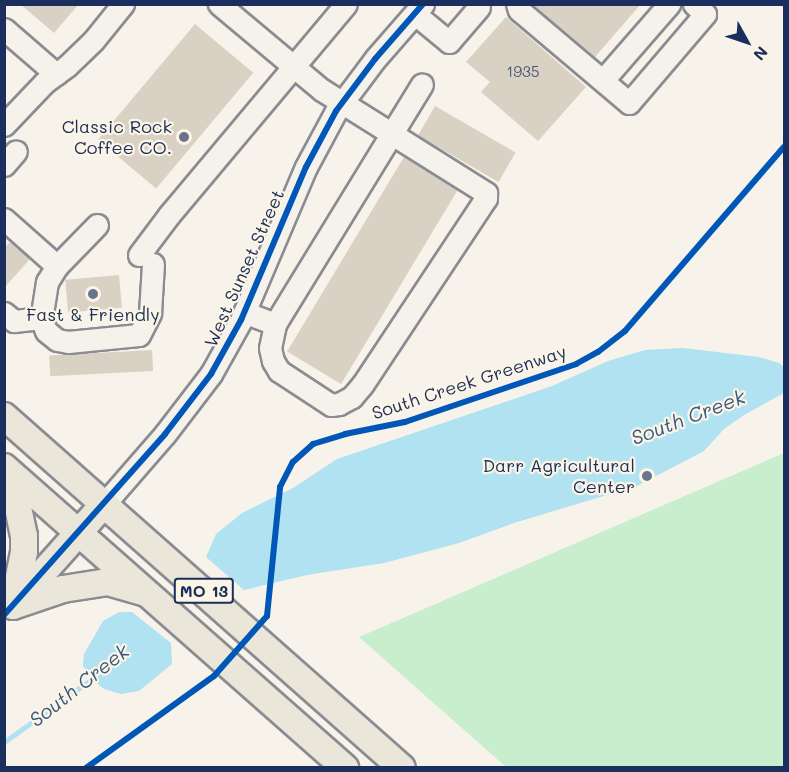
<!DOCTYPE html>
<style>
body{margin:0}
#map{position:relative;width:789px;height:772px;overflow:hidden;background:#f7f3ea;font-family:Mali,sans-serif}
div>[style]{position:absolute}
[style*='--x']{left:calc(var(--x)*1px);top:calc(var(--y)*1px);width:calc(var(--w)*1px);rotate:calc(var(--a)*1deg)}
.green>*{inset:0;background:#c8eecd}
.water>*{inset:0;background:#b0e2f1}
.stream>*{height:5px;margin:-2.5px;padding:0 2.5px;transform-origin:2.5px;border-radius:2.5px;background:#b0e2f1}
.building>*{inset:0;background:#d9d1c4;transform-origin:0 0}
.roads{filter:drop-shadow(2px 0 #8a8c91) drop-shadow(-2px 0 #8a8c91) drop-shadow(0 2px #8a8c91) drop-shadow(0 -2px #8a8c91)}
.minor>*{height:21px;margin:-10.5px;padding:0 10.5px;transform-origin:10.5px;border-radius:10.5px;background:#f5f2ec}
.major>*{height:26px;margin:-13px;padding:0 13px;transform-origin:13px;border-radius:13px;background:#ebe6da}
.cycleway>*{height:6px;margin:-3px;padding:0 3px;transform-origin:3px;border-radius:3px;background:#0057b8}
.dots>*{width:16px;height:16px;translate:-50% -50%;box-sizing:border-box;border:3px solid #fcf5e5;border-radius:50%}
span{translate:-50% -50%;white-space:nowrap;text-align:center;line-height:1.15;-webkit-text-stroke:4.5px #fcf5e5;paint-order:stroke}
.number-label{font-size:15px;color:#4a5878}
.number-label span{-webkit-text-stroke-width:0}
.shield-label span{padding:2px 4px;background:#fcf5e5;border:2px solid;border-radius:4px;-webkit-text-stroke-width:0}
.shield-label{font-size:16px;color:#1b2f5e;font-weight:700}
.poi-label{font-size:18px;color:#1b2f5e}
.right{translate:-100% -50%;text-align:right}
.street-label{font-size:18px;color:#1b2f5e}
.water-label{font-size:20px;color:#395a84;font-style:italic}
.frame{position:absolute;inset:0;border:6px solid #1b2f5e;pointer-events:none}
.north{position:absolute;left:717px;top:12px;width:60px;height:60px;-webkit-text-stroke:4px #fcf5e5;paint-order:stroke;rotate:130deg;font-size:16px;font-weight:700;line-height:24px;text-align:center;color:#1b2f5e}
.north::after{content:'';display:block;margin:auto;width:21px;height:27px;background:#1b2f5e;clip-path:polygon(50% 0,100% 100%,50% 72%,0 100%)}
</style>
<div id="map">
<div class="green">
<i style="clip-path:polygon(784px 453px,784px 767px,506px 767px,359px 637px)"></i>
</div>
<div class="water">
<i style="clip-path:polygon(683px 348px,759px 357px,779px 363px,784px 367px,784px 393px,744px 415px,724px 429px,704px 451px,637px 486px,514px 523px,459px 543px,384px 563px,307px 575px,244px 590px,206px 557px,216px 534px,242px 513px,293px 488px,337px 459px,552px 386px,608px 361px,645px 350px)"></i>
<i style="clip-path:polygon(119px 612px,132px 612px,171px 643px,172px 664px,139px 691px,121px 694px,104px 689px,92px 679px,83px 666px,84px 654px,103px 621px)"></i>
</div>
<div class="stream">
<i style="--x:4;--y:742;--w:113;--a:-35.7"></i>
</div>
<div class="building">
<i style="clip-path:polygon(20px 4px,79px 4px,54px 33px)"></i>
<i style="clip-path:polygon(532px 4px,641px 4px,595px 57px)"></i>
<i style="clip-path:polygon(506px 17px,586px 87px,538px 141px,481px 92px,490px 82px,466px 62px)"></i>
<i style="left:195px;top:24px;width:76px;height:151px;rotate:40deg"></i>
<i style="left:435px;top:106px;width:93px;height:34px;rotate:30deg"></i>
<i style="left:404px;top:157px;width:63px;height:227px;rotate:31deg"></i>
<i style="clip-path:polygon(10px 242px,30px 259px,4px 288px,4px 248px)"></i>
<i style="left:119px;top:275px;width:33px;height:54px;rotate:85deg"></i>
<i style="left:152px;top:350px;width:21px;height:103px;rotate:87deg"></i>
</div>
<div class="roads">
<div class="minor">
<i style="--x:219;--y:4;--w:134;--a:39.9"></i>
<i style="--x:322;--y:90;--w:194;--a:32.1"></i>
<i style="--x:486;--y:193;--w:5;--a:90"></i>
<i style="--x:486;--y:198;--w:224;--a:123.5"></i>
<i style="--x:362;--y:385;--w:16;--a:130"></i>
<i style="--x:352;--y:397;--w:15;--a:152"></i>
<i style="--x:339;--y:404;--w:8;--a:173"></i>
<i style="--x:331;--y:405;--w:62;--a:-146.8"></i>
<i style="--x:279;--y:371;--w:12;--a:-121"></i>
<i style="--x:273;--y:361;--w:13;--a:-103"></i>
<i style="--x:270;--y:348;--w:25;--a:-78"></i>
<i style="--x:275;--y:324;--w:33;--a:-159"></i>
<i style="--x:517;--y:4;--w:6;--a:72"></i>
<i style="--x:519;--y:10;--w:144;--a:40.2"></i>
<i style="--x:629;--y:103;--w:117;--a:-49.5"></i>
<i style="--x:705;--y:14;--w:15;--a:-138"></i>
<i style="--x:415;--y:14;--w:44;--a:39.5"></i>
<i style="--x:449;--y:42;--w:46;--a:-49.4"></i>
<i style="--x:4;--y:29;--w:69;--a:40.9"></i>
<i style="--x:603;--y:80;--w:101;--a:-49"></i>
<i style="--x:4;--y:125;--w:59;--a:-46.4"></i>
<i style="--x:45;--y:82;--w:27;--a:-36"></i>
<i style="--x:67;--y:66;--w:36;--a:-44"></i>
<i style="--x:93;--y:41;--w:48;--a:-51"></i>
<i style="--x:4;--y:165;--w:18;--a:-49"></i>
<i style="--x:4;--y:219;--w:71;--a:41.6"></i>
<i style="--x:97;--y:225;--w:57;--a:134.3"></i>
<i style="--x:57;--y:266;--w:19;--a:122"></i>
<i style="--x:47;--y:282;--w:36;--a:99"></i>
<i style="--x:41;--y:318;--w:14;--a:69"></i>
<i style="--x:46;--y:331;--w:14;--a:39"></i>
<i style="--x:57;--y:340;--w:11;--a:10"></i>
<i style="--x:68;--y:342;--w:71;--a:-5.6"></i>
<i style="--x:139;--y:335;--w:25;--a:-63"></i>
<i style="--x:150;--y:313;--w:49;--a:-86.5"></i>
<i style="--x:139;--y:255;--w:50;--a:-53.1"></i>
<i style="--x:169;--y:215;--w:275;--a:-50"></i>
<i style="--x:4;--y:313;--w:13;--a:39"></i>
<i style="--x:14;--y:321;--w:27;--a:-6"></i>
<i style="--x:275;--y:324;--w:281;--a:-58.5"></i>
<i style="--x:105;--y:503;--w:91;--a:-49"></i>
<i style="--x:165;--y:434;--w:76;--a:-52.5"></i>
<i style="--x:211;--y:374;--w:62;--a:-60.9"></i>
<i style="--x:241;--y:320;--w:166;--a:-67"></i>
<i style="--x:306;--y:167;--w:64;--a:-61.8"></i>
<i style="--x:336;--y:111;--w:65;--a:-53.1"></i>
<i style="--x:375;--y:59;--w:73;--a:-48.9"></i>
</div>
<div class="major">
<i style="--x:4;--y:416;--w:531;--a:41.49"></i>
<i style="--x:4;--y:467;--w:455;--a:41.4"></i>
<i style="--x:4;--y:480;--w:26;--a:61"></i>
<i style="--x:17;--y:503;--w:34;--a:78"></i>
<i style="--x:24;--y:536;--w:16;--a:90"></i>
<i style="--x:24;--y:552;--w:55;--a:101.5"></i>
<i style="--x:13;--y:606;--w:53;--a:-18.8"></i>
<i style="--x:63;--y:589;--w:46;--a:-8.8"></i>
<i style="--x:108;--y:582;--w:37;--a:16"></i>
<i style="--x:15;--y:604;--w:135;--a:-48.3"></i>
</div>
</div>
<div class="cycleway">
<i style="--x:4;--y:615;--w:242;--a:-48.3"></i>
<i style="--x:165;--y:434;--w:76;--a:-52.5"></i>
<i style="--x:211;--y:374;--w:62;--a:-60.9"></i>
<i style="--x:241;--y:320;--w:166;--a:-67"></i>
<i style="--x:306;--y:167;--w:64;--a:-61.8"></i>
<i style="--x:336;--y:111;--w:65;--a:-53.1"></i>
<i style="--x:375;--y:59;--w:73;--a:-48.9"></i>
<i style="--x:86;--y:768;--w:158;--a:-35.7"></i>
<i style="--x:214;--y:676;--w:80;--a:-48.5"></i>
<i style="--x:267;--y:616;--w:130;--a:-84.2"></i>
<i style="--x:280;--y:487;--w:28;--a:-63"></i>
<i style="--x:293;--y:462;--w:27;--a:-42"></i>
<i style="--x:313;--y:444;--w:34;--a:-17"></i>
<i style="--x:345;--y:434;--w:61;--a:-11.3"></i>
<i style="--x:405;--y:422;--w:181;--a:-18.7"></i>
<i style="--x:576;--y:364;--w:25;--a:-29"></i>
<i style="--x:598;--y:352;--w:34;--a:-38"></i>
<i style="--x:625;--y:331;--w:243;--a:-49.2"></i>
</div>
<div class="dots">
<i style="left:184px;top:137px;background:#68748f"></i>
<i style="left:93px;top:294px;background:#68748f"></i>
<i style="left:647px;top:476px;background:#68748f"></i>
</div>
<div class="number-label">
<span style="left:523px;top:72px">1935</span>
</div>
<div class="shield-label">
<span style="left:204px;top:591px">MO 13</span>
</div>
<div class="poi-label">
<span class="right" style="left:172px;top:137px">Classic Rock<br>Coffee CO.</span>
<span style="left:93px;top:314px">Fast &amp; Friendly</span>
<span class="right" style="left:635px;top:476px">Darr Agricultural<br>Center</span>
</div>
<div class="street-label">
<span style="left:244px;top:268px;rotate:-66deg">West Sunset Street</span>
<span style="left:469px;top:382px;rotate:-18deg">South Creek Greenway</span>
</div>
<div class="water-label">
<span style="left:688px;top:417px;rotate:-21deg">South Creek</span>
<span style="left:79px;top:685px;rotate:-38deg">South Creek</span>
</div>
<div class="frame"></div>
<div class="north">N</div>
</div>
